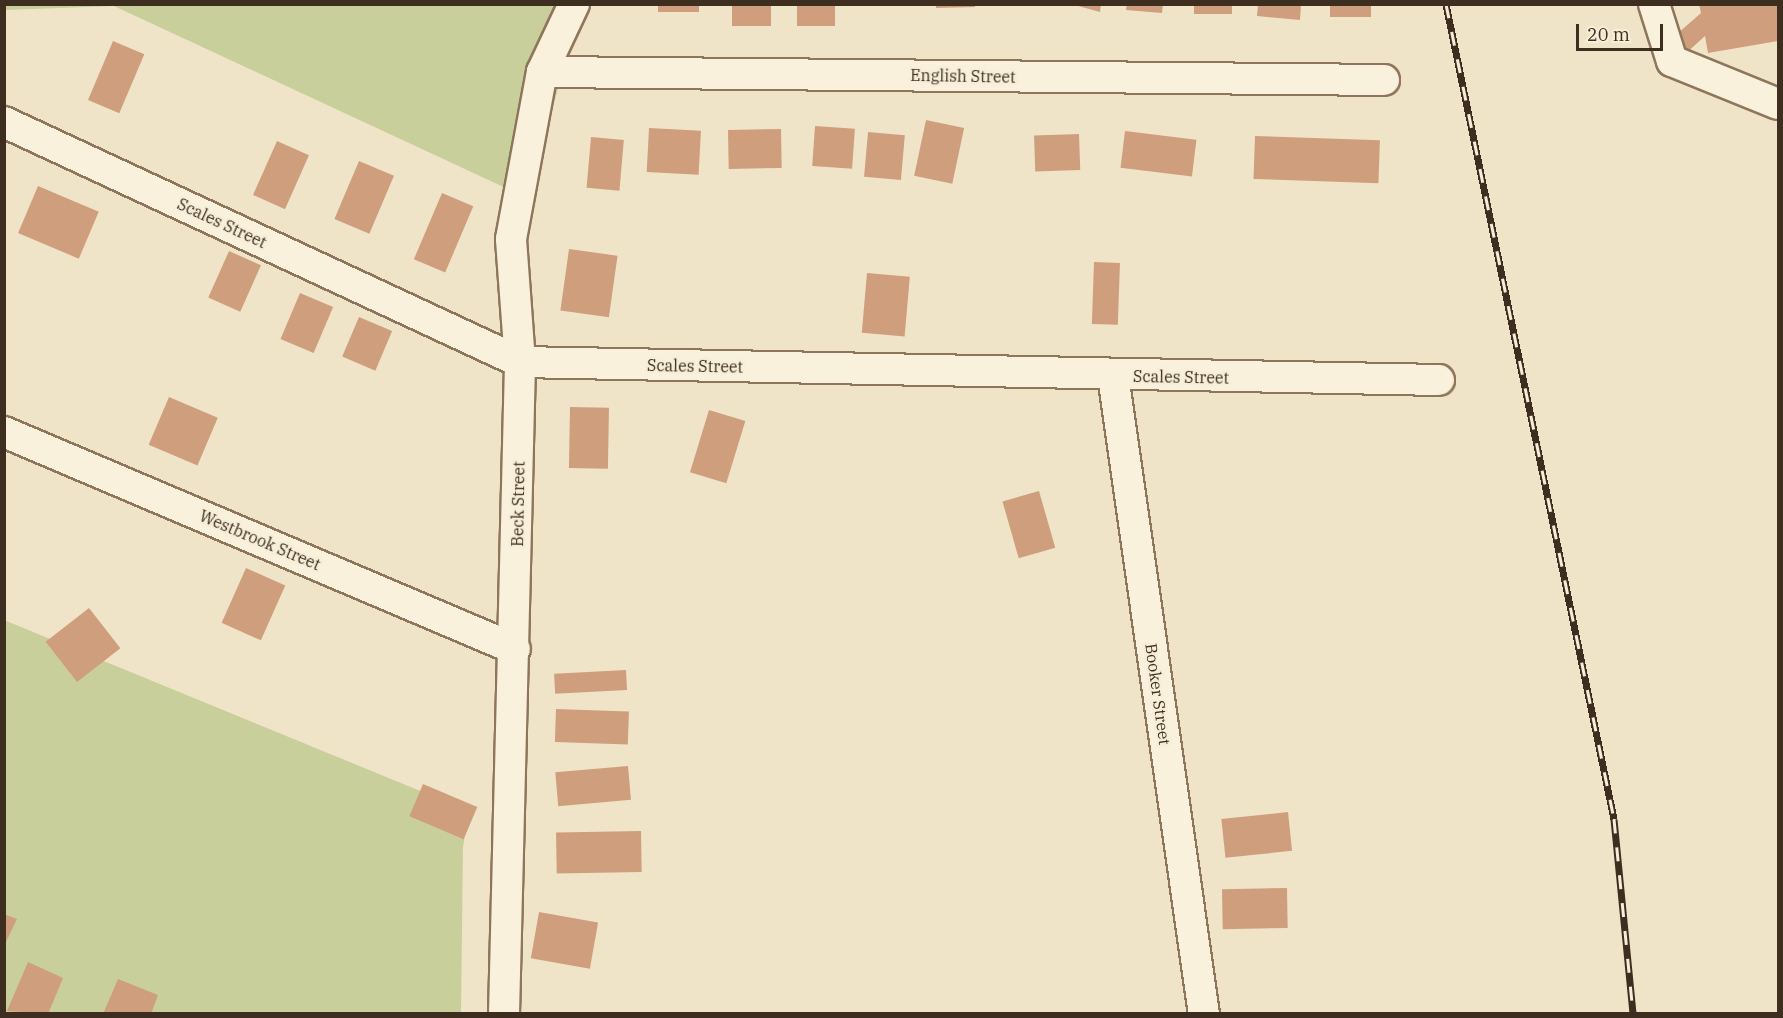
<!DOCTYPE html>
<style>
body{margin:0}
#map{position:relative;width:1783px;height:1018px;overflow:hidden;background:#f0e4c8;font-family:"IBM Plex Serif",serif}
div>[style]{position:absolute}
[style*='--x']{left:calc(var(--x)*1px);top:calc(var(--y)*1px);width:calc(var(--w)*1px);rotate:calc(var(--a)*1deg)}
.green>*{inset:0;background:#c9cf9b}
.building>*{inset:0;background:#cf9f7d;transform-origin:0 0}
.roads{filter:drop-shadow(2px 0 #8d765c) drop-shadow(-2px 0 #8d765c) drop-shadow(0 2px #8d765c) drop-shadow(0 -2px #8d765c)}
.minor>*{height:30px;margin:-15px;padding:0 15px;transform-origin:15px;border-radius:15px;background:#faf1dc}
.rail>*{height:7px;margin-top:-3.5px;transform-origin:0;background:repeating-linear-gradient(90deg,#f7eed8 0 14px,#3d2e20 0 28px);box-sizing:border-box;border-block:2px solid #3d2e20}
span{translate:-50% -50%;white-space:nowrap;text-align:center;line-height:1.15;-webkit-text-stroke:5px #f7eed8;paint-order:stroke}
.street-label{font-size:16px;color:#3d2e20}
.frame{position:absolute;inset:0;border:6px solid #3d2e20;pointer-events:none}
.scale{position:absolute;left:1576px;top:24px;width:87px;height:27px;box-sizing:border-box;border:3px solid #3d2e20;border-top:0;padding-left:8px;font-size:18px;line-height:21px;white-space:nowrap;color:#3d2e20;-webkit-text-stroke:4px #f7eed8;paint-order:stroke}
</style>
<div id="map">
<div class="green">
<i style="clip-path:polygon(4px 5px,582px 5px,527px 198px,114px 6px,5px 10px)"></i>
<i style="clip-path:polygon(4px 620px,469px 811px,463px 847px,461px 1013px,5px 1013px)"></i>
</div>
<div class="building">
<i style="left:658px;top:4px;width:41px;height:8px"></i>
<i style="left:732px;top:4px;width:39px;height:22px"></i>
<i style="left:797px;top:4px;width:38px;height:22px"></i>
<i style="clip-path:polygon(1071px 4px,1101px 4px,1100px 12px)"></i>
<i style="clip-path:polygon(1127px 4px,1163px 4px,1162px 13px,1126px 10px)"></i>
<i style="left:1194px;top:4px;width:38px;height:10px"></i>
<i style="clip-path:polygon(1258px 4px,1301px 4px,1300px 20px,1257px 16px)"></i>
<i style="clip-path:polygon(1699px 4px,1778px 4px,1778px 41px,1708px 53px,1705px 36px,1683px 56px,1677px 34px,1701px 13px)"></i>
<i style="clip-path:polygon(936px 5px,975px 5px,975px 7px,936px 8px)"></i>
<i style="left:1330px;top:5px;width:41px;height:12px"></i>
<i style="left:113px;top:41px;width:34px;height:64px;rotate:23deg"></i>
<i style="left:926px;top:120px;width:39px;height:57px;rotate:12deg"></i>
<i style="left:815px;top:126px;width:40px;height:40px;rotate:4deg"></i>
<i style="left:649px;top:128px;width:52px;height:44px;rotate:3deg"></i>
<i style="left:781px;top:129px;width:39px;height:53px;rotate:89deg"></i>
<i style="left:1125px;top:131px;width:72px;height:37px;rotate:7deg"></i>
<i style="left:868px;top:132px;width:37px;height:45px;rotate:5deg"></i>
<i style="left:1079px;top:134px;width:36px;height:45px;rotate:88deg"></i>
<i style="left:1255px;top:136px;width:125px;height:43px;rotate:2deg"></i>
<i style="left:591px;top:137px;width:33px;height:51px;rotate:5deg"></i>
<i style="left:277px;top:141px;width:35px;height:59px;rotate:24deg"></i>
<i style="left:359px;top:161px;width:38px;height:63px;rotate:23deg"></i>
<i style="left:38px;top:186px;width:66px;height:51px;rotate:23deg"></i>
<i style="left:442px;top:193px;width:34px;height:72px;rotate:23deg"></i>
<i style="left:569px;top:249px;width:49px;height:62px;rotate:8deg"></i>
<i style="left:229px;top:251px;width:35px;height:51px;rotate:24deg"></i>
<i style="left:1094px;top:262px;width:26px;height:62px;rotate:2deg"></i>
<i style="left:867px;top:273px;width:43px;height:60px;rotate:5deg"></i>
<i style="left:300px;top:293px;width:36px;height:50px;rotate:23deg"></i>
<i style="left:359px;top:317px;width:36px;height:43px;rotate:23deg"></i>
<i style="left:169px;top:397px;width:53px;height:52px;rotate:23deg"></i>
<i style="left:570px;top:407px;width:39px;height:61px;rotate:1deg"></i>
<i style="left:709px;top:410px;width:38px;height:65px;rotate:17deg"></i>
<i style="left:1039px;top:491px;width:59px;height:38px;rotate:74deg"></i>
<i style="left:246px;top:568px;width:43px;height:60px;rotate:24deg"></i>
<i style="left:89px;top:608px;width:51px;height:55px;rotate:52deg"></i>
<i style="left:626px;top:670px;width:20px;height:72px;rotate:87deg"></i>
<i style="left:556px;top:709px;width:73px;height:33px;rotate:2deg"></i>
<i style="left:628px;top:766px;width:34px;height:73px;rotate:85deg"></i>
<i style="left:423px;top:784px;width:59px;height:35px;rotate:23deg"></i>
<i style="left:1288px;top:812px;width:39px;height:67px;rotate:84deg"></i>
<i style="left:641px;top:831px;width:41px;height:85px;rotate:89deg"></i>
<i style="left:1287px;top:888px;width:40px;height:65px;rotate:89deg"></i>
<i style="left:539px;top:912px;width:60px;height:47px;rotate:10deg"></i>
<i style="clip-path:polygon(4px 914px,17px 919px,4px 946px)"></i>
<i style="clip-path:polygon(28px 962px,63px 978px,48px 1014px,7px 1011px)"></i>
<i style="clip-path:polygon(118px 979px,158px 995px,151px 1014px,103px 1014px)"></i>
</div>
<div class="roads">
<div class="minor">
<i style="--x:1654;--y:4;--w:60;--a:72.5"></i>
<i style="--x:1672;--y:61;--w:114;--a:22.1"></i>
<i style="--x:542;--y:72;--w:842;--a:0.54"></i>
<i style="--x:4;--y:122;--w:569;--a:24.94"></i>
<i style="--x:520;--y:362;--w:919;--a:1.12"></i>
<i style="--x:1113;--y:375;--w:645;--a:81.9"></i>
<i style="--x:4;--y:432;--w:555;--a:23.01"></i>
<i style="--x:504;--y:1014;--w:652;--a:-88.59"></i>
<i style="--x:520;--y:362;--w:123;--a:-94.2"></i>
<i style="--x:511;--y:239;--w:170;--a:-79.5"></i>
<i style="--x:542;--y:72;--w:75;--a:-64.8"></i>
</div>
</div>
<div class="rail">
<i style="--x:1446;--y:4;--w:832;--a:78.35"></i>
<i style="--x:1614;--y:819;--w:196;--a:84.4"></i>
</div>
<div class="street-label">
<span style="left:963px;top:76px;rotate:1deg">English Street</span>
<span style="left:222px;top:223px;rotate:25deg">Scales Street</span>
<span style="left:695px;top:366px;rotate:1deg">Scales Street</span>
<span style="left:1181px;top:377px;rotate:1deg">Scales Street</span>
<span style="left:518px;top:504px;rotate:-89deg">Beck Street</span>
<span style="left:260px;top:540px;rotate:23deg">Westbrook Street</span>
<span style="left:1158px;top:694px;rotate:82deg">Booker Street</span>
</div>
<div class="frame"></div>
<div class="scale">20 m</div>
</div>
